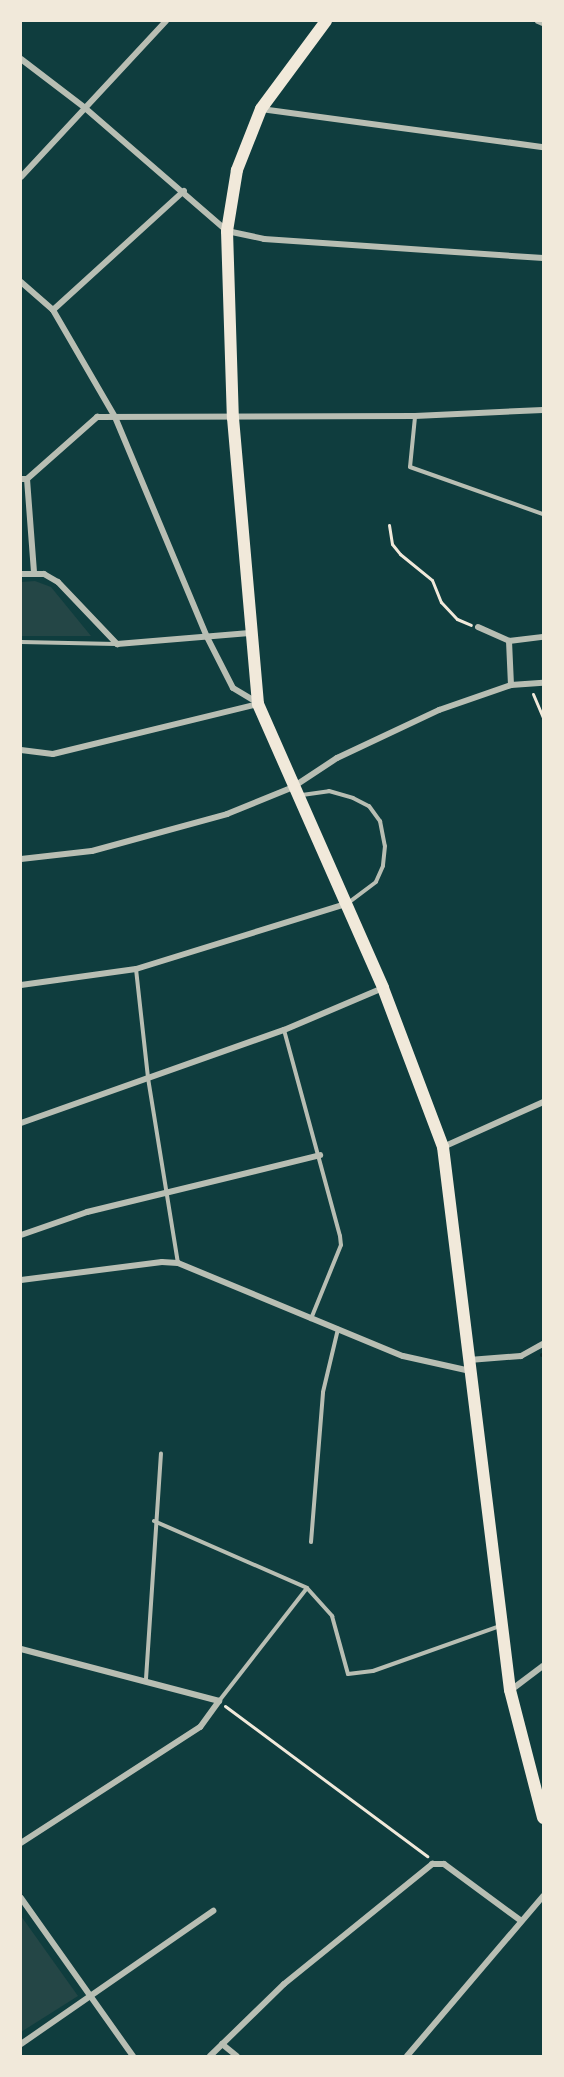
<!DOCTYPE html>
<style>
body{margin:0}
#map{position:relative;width:564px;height:2077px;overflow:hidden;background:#0f3d3e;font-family:"Roboto Serif",serif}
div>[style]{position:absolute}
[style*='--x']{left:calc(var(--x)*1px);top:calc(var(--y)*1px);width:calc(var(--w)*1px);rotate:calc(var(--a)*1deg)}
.green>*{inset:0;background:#244646}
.stream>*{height:4.5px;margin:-2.25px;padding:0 2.25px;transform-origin:2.25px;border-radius:2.25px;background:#0a2a2b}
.path>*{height:3px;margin:-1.5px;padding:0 1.5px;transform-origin:1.5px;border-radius:1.5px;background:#f1e9da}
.service>*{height:4px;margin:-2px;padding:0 2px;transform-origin:2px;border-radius:2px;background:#b8beb3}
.minor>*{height:6px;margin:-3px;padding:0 3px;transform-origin:3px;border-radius:3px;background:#b8beb3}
.secondary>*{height:12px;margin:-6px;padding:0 6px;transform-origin:6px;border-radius:6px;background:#f1e9da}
span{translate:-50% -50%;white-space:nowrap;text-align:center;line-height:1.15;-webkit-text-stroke:4.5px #f1e9da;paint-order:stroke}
.frame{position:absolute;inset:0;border:22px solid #f1e9da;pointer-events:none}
</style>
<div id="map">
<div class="green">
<i style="clip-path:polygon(35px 581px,51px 587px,91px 636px,21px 636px,21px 582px)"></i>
<i style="clip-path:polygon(21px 1916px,78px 1996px,21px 2032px)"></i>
</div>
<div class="stream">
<i style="--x:542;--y:1355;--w:1;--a:0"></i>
</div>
<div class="path">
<i style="--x:389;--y:525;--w:19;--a:81"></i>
<i style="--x:392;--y:544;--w:13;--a:51"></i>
<i style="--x:400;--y:554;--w:41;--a:39.1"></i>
<i style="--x:432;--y:580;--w:24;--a:68"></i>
<i style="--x:441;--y:602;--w:23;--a:47"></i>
<i style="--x:457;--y:619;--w:15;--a:23"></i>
<i style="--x:533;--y:694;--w:25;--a:67"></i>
<i style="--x:225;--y:1706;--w:252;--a:36.6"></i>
</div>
<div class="service">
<i style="--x:415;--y:417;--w:50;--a:95.7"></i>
<i style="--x:410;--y:467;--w:141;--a:19.5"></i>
<i style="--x:21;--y:642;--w:95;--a:1.2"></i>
<i style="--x:302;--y:795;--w:27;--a:-8"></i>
<i style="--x:329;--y:791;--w:25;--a:16"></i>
<i style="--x:353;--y:798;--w:18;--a:27"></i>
<i style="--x:369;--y:806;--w:19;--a:54"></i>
<i style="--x:380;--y:821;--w:25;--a:79"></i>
<i style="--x:385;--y:846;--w:20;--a:96"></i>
<i style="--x:383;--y:866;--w:17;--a:114"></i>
<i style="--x:376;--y:882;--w:34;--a:143"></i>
<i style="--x:136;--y:969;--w:110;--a:83.7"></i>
<i style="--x:148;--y:1078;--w:187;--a:80.8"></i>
<i style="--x:284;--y:1030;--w:213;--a:74.8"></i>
<i style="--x:340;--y:1236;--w:9;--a:84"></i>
<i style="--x:341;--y:1245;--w:80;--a:112.1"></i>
<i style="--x:154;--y:1521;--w:167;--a:23.6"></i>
<i style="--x:307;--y:1588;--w:38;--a:48"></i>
<i style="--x:332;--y:1616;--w:60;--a:74.6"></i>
<i style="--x:348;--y:1674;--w:25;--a:-7"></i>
<i style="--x:373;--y:1671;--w:135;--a:-19.5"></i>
<i style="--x:311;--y:1542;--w:150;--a:-85.4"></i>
<i style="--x:323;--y:1392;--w:65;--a:-76.6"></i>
<i style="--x:146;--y:1679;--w:226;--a:-86.2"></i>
<i style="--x:219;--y:1701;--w:143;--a:-52.1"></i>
</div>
<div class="minor">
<i style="--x:538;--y:21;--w:5;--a:22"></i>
<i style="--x:21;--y:59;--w:81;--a:37.4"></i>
<i style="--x:85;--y:108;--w:188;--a:40.9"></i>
<i style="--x:227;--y:231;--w:38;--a:12"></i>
<i style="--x:264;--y:239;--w:280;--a:3.9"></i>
<i style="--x:261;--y:109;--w:285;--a:7.7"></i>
<i style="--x:21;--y:177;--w:213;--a:-47.1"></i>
<i style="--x:21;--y:282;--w:43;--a:41.2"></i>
<i style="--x:53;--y:310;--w:124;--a:59.9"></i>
<i style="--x:115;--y:417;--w:238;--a:67.3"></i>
<i style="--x:207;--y:637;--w:57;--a:63"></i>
<i style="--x:233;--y:688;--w:29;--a:31"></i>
<i style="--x:53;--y:310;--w:177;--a:-42.3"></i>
<i style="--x:21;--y:479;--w:6;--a:0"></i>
<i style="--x:27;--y:479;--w:94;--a:-41.5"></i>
<i style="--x:97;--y:417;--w:318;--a:-0.2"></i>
<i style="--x:415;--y:416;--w:128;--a:-2.7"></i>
<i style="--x:27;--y:479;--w:94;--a:85.7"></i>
<i style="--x:21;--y:574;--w:23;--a:0"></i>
<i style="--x:44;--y:574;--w:16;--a:30"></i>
<i style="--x:58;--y:582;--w:86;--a:46.4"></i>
<i style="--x:117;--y:644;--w:133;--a:-4.7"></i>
<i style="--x:478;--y:627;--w:34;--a:24"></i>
<i style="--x:509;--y:641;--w:34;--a:-7"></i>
<i style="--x:511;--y:685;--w:32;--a:-4"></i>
<i style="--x:21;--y:750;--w:32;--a:7"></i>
<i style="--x:53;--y:754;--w:211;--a:-13.7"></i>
<i style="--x:21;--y:859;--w:71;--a:-6.4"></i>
<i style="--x:92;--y:851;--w:140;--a:-15.3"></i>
<i style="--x:227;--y:814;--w:71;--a:-22.2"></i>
<i style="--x:293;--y:787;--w:53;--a:-33.4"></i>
<i style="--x:337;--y:758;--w:113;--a:-25.2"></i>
<i style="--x:439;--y:710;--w:76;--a:-19.1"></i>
<i style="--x:511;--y:685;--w:44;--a:-92.6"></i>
<i style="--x:21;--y:985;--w:116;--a:-7.9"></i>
<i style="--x:136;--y:969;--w:220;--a:-17.2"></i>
<i style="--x:21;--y:1123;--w:279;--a:-19.5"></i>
<i style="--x:284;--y:1030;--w:108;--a:-23"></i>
<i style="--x:443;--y:1147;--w:110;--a:-24.2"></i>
<i style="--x:21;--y:1235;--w:70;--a:-19.2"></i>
<i style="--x:87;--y:1212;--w:240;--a:-13.7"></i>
<i style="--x:21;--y:1280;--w:142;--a:-7.3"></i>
<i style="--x:162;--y:1262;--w:16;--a:4"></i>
<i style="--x:178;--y:1263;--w:243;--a:22.5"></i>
<i style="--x:403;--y:1356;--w:69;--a:12.6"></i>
<i style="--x:469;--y:1360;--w:52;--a:-4.4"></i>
<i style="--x:521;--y:1356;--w:25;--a:-29"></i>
<i style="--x:21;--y:1649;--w:205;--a:14.7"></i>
<i style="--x:219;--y:1701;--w:32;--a:126"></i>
<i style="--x:200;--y:1727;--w:213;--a:147.1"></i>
<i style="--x:511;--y:1690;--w:40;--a:-37"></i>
<i style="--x:21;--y:1898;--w:194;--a:54.7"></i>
<i style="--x:21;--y:2044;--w:234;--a:-34.7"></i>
<i style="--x:222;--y:2044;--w:19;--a:39"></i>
<i style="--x:210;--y:2056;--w:103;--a:-44.2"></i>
<i style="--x:284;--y:1984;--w:191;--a:-39"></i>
<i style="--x:432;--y:1864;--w:12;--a:0"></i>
<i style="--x:444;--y:1864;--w:94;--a:36.4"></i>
<i style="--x:407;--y:2056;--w:210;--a:-49.6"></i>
</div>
<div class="secondary">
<i style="--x:326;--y:21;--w:109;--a:126.5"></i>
<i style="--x:261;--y:109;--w:66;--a:111.5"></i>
<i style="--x:237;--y:170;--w:62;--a:99.3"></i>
<i style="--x:227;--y:231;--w:187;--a:88.2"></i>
<i style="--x:233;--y:418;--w:287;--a:85"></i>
<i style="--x:258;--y:704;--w:310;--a:66.2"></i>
<i style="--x:383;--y:988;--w:170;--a:69.3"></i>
<i style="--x:443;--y:1147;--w:547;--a:82.97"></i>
<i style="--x:510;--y:1690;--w:132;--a:75.5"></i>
</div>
<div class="frame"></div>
</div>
